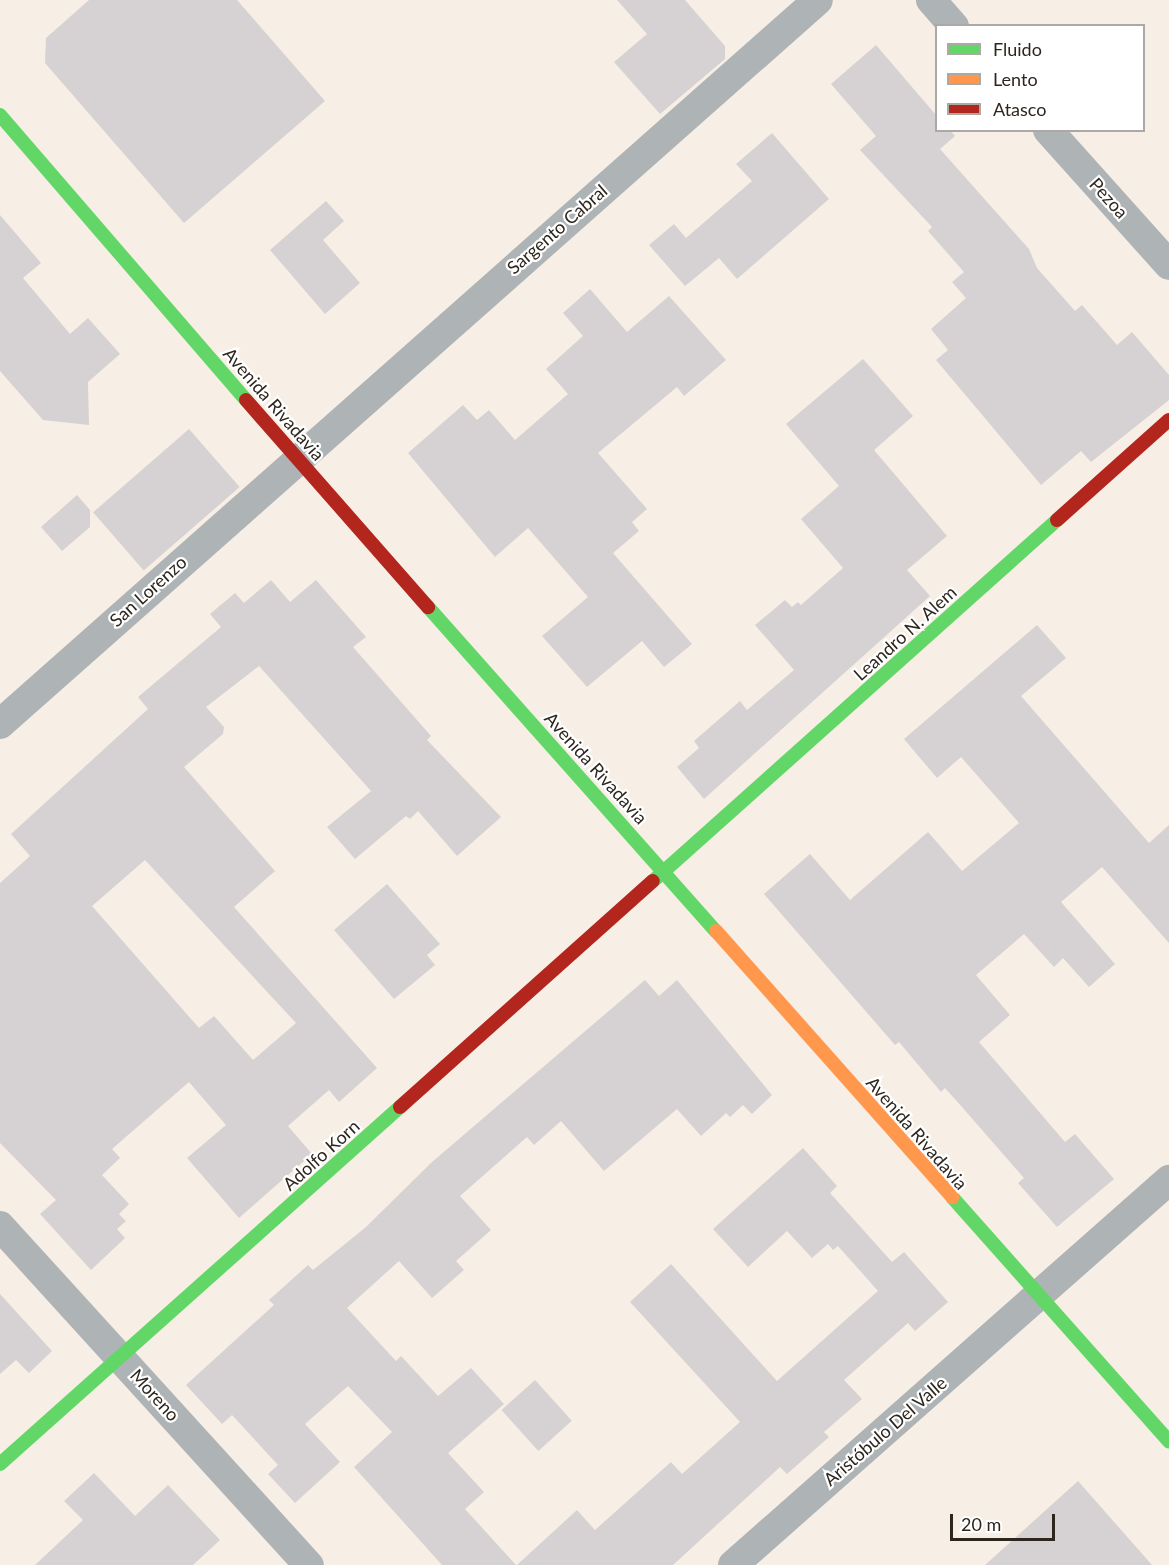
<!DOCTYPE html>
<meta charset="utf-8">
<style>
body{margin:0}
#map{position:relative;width:1169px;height:1565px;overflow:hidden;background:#f7efe5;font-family:Lato,sans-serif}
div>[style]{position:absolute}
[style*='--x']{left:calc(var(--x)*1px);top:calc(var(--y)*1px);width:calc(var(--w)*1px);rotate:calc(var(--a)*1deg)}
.building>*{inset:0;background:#d6d1d2;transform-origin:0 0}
.street>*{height:30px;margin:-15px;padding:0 15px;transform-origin:15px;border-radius:15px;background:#aeb3b5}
.fast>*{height:14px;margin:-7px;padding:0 7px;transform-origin:7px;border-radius:7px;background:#63d668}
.slow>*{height:14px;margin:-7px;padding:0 7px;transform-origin:7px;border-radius:7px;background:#ff974d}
.jam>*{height:14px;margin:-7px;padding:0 7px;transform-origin:7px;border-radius:7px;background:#b3261e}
span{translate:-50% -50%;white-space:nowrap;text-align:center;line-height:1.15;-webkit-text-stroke:4.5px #fff;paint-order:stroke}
.street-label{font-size:18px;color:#2d261e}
.legend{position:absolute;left:935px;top:24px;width:210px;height:108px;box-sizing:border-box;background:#fff;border:2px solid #aba8a5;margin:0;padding:8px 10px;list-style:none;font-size:18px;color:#2d261e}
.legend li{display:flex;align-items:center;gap:12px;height:30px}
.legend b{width:30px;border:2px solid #aba8a5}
.scale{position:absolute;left:950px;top:1514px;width:105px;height:27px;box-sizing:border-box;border:3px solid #2d261e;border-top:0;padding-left:8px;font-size:18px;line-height:21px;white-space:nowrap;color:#2d261e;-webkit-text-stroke:4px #fff;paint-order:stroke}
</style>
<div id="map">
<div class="building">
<i style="clip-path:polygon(89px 0,237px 0,325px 101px,184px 223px,45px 63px,46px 38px)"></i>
<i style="clip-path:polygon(617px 0,685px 0,725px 46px,725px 59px,660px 114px,614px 62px,647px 34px)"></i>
<i style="clip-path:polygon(876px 45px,936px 115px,936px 130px,950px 130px,955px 136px,940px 149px,1029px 249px,1037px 268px,1075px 311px,1082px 305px,1117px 345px,1132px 332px,1169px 375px,1169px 400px,1091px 462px,1081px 451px,1041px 485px,936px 360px,948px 350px,931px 329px,966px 298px,952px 282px,964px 272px,928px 231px,932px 227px,860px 150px,876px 136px,831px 84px)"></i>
<i style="clip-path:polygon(772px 133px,829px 199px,737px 279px,719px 258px,685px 286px,649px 245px,674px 224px,686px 238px,752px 181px,736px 164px)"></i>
<i style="clip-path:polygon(326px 201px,344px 221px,323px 240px,360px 283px,325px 314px,270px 250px)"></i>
<i style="clip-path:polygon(0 215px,41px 263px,23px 278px,70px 334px,88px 318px,120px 354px,88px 382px,89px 425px,43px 420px,0 371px)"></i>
<i style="clip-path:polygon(590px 289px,627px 332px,669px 296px,726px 360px,684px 396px,677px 387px,598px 453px,647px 509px,632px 522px,639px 531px,613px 553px,692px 644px,664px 667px,642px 641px,587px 687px,542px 636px,588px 597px,528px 528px,495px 557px,408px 453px,463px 405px,477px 420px,489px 410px,515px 440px,568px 394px,546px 369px,583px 336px,563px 313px)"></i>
<i style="clip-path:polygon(863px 359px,913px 416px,874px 450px,947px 536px,907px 570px,930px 596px,704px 799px,677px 767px,699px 748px,694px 741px,740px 701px,747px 710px,794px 670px,755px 625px,785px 600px,792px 607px,798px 602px,801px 605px,843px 568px,801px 519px,839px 486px,786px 424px)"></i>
<i style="left:189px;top:429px;width:77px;height:127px;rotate:49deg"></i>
<i style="clip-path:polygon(77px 495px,90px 510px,90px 527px,62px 551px,41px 527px)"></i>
<i style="clip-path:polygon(evenodd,271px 580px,290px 602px,316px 580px,366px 637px,353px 647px,431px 736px,427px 740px,501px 817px,457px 856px,418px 811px,410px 819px,406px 816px,355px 859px,327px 827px,371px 791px,259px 666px,206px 707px,224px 727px,223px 734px,184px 767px,275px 871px,234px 907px,377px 1068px,339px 1102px,329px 1090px,288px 1126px,312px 1154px,239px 1218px,187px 1158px,226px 1125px,189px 1082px,112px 1149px,120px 1158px,102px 1175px,129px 1204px,119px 1214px,126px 1221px,117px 1229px,125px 1238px,91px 1270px,40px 1214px,56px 1200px,0 1143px,0 883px,30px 856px,11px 834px,148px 709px,138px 697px,221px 627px,210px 614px,235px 593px,244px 603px,271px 580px,145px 860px,296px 1023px,253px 1060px,214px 1016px,199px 1028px,92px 906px,145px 860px)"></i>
<i style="clip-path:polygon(1037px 625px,1066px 658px,1021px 696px,1149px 843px,1169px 825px,1169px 943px,1102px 867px,1061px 902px,1115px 964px,1089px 987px,1063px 958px,1054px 967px,1024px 934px,976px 975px,1010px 1015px,979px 1042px,1065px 1142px,1075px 1134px,1114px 1179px,1057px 1227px,1018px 1183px,1024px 1178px,962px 1107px,945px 1088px,941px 1092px,899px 1042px,895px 1045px,764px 894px,810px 854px,850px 900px,928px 832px,962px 871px,1019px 823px,961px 757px,937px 778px,904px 739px)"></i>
<i style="clip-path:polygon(387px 884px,440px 944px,427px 955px,435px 965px,394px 999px,334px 930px)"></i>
<i style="clip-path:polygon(645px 980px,659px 996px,677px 980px,772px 1095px,752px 1114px,743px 1105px,730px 1117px,726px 1113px,701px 1136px,677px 1109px,604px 1171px,561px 1121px,534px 1145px,527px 1137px,460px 1196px,491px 1230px,456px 1261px,464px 1270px,432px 1298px,399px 1261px,347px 1308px,396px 1361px,401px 1356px,438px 1396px,471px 1368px,504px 1404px,448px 1453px,484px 1492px,465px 1509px,516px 1565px,442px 1565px,354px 1467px,392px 1432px,348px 1386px,305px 1424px,340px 1462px,295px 1503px,268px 1474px,278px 1465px,232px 1415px,222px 1424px,186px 1385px,274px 1305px,269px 1300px,308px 1265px,313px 1270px,366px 1227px,432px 1162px)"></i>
<i style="clip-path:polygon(803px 1148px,837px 1186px,830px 1193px,892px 1262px,904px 1252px,948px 1302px,915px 1331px,908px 1323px,844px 1380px,862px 1399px,824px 1432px,829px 1437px,787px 1474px,780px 1467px,673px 1565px,517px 1565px,577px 1510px,595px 1530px,671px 1462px,682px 1474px,740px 1422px,630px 1302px,671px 1264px,777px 1381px,878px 1291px,838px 1246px,833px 1250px,828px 1244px,812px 1258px,787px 1231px,748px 1267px,713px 1229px)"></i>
<i style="clip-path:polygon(0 1294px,52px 1351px,29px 1373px,16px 1360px,0 1374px)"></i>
<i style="left:535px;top:1380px;width:55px;height:45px;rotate:48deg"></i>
<i style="clip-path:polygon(94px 1473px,135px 1516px,168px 1485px,220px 1540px,193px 1565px,35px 1565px,83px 1520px,64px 1501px)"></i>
<i style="clip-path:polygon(1078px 1481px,1152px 1565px,985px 1565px)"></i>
</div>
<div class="street">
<i style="--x:931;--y:0;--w:35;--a:49"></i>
<i style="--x:1048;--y:130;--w:181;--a:48.1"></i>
<i style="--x:0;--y:724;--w:1092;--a:-41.51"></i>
<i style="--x:0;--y:1226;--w:459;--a:47.7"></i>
<i style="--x:733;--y:1565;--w:582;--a:-41.45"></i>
</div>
<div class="fast">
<i style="--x:0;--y:115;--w:376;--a:49.2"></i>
<i style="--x:428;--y:607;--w:433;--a:48.4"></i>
<i style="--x:653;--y:881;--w:542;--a:-41.78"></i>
<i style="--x:952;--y:1197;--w:327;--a:48.4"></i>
<i style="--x:0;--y:1464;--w:536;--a:-41.75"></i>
</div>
<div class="slow">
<i style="--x:716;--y:931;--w:356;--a:48.4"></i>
</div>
<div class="jam">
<i style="--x:246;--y:400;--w:276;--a:48.7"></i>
<i style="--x:1057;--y:520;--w:150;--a:-41.8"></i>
<i style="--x:400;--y:1107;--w:339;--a:-41.8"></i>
</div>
<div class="street-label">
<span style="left:1109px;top:198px;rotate:48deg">Pezoa</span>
<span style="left:557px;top:229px;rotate:-41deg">Sargento Cabral</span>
<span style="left:274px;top:404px;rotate:49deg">Avenida Rivadavia</span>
<span style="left:148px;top:591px;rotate:-42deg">San Lorenzo</span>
<span style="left:905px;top:633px;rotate:-42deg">Leandro N. Alem</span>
<span style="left:596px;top:768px;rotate:48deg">Avenida Rivadavia</span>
<span style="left:917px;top:1133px;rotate:49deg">Avenida Rivadavia</span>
<span style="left:321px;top:1155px;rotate:-42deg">Adolfo Korn</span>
<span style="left:155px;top:1395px;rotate:48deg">Moreno</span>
<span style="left:885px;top:1431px;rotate:-41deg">Aristóbulo Del Valle</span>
</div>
<ul class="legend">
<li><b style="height:8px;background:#63d668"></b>Fluido</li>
<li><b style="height:8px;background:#ff974d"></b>Lento</li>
<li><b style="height:8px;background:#b3261e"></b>Atasco</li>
</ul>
<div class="scale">20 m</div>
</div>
